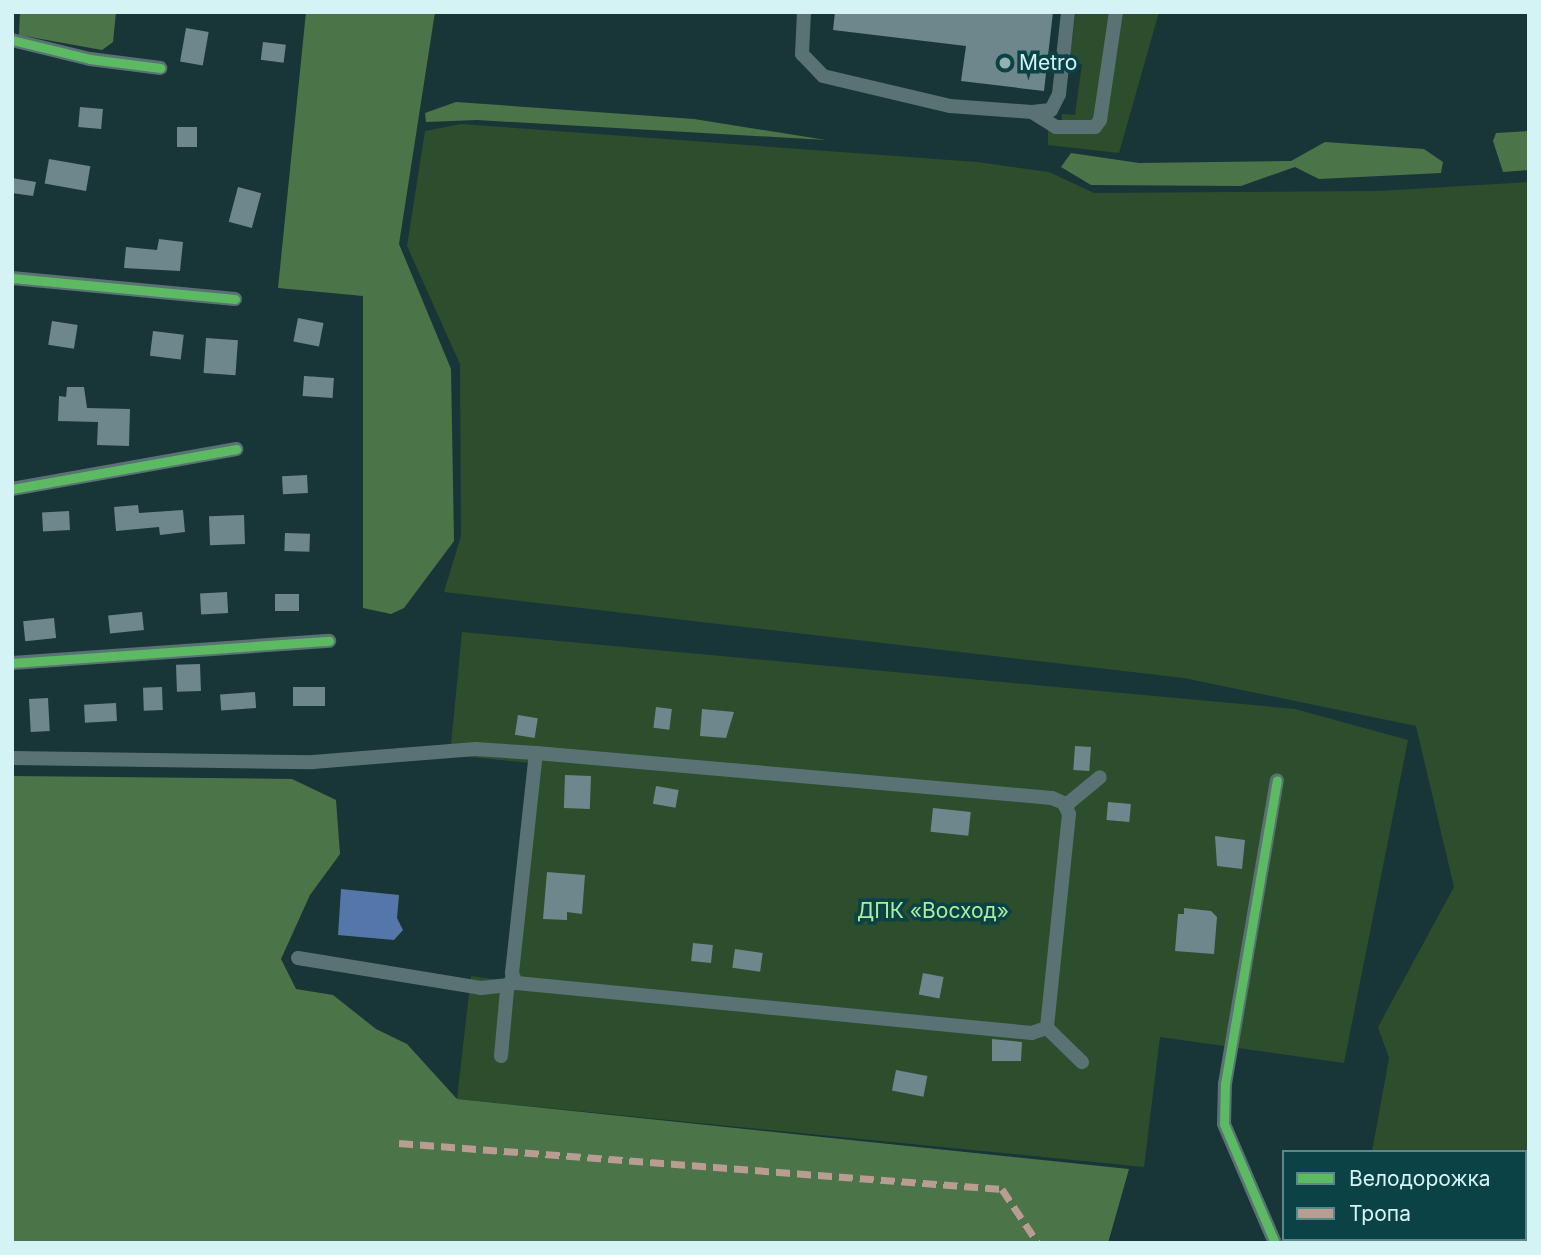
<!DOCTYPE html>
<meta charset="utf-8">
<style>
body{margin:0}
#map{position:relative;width:1541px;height:1255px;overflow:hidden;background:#183638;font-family:Inter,sans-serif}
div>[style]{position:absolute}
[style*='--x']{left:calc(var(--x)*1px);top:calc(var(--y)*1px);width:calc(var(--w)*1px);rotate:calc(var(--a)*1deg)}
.green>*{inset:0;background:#2d4e2c}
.forest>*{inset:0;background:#4b7548}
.water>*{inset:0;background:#5576a8}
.building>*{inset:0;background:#6e878c;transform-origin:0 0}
.minor>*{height:14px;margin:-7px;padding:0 7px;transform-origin:7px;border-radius:7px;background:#5a7274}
.quiet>*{height:7px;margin-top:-3.5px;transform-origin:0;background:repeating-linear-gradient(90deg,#b99d93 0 14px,transparent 0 21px)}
.cycleway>*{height:9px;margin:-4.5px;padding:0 4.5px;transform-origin:4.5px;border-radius:4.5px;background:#5cba63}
.dots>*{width:19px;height:19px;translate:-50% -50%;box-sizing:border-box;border:4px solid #0b4245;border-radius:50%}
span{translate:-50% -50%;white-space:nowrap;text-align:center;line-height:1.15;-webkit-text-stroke:7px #0b4245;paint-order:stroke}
.poi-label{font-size:21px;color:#d3f3f5}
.left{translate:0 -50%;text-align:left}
.park-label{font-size:21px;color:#aced9f}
.frame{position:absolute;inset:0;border:14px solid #d3f3f5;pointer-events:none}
.legend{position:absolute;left:1282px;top:1150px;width:245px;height:91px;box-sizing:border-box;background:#0b4245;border:2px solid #5b898b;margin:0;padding:9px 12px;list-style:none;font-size:21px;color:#d3f3f5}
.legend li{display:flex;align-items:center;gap:14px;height:35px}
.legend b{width:35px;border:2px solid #5b898b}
</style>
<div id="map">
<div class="green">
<i style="clip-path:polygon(1076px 12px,1110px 12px,1094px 120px,1062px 123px,1062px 114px,1075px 115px,1082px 64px,1069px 62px)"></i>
<i style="clip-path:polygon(1118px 12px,1159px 12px,1119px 153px,1048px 145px,1048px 130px,1090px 134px,1099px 127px)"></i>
<i style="clip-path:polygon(461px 124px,977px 162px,1049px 172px,1094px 193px,1379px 191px,1529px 182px,1529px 1243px,1355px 1243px,1525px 1239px,1525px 1152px,1372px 1152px,1389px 1058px,1378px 1027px,1454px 887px,1416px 726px,1184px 678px,444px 592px,461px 536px,460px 364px,407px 246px,425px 131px)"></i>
<i style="clip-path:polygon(462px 632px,1295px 709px,1408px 740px,1344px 1063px,1160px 1037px,1144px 1167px,457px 1099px,471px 976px,507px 981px,531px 763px,450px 755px)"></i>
</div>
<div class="forest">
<i style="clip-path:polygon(20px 12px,116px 12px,113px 42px,102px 50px,19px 35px)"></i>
<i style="clip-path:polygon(306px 12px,435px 12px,399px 244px,451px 369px,454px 541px,404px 608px,391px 614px,363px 608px,363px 296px,278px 288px)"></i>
<i style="clip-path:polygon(456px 102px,694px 119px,826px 140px,477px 120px,426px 122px,425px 113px)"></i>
<i style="clip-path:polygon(1529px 131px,1529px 170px,1503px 172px,1493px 141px,1496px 133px)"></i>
<i style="clip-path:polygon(1325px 142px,1424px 149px,1443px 162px,1441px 173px,1319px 179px,1295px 167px,1241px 186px,1091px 185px,1061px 167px,1071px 153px,1139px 163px,1291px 161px)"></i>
<i style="clip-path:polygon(12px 776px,292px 779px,336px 800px,340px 854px,310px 895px,281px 959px,296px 989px,333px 995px,376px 1029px,407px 1044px,457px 1099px,1129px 1169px,1108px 1243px,12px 1243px)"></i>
</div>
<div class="water">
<i style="clip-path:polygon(341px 889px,399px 895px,397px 918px,403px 930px,394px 940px,338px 935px)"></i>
</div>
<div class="building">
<i style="clip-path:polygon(835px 12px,1053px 12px,1044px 91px,961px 81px,966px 46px,833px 30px)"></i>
<i style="left:186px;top:28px;width:23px;height:34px;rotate:10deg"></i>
<i style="left:263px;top:42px;width:23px;height:18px;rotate:7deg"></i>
<i style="left:80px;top:107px;width:23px;height:20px;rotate:5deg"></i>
<i style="left:177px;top:127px;width:20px;height:20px"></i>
<i style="left:49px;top:159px;width:42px;height:25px;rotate:10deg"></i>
<i style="clip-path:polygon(12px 178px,36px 182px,33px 196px,12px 193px)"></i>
<i style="left:238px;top:187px;width:24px;height:36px;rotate:15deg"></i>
<i style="clip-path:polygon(159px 239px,183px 242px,180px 271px,124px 268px,126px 247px,157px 250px)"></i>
<i style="left:298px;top:318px;width:26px;height:24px;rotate:11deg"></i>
<i style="left:52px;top:321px;width:26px;height:24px;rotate:9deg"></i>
<i style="left:153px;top:331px;width:31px;height:25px;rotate:7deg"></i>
<i style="left:206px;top:338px;width:32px;height:35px;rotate:4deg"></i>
<i style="left:304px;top:376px;width:30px;height:20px;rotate:4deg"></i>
<i style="clip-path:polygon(67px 387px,84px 387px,87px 408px,130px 409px,129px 446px,97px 445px,98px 422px,58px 421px,59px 396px,66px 397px)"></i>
<i style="left:307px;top:475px;width:18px;height:25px;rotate:87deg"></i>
<i style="clip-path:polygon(138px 505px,139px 513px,183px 510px,185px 532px,160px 535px,159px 527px,116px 531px,114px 507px)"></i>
<i style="left:69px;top:511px;width:19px;height:27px;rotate:87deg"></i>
<i style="left:244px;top:515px;width:29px;height:35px;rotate:88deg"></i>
<i style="left:285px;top:533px;width:25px;height:18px;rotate:2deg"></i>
<i style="left:227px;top:592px;width:21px;height:27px;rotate:87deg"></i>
<i style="left:299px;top:594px;width:17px;height:24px;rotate:90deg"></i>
<i style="left:142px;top:612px;width:18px;height:34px;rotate:84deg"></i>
<i style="left:54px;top:618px;width:20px;height:31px;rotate:84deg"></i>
<i style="left:200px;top:664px;width:27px;height:24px;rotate:88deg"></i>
<i style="left:162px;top:687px;width:23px;height:19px;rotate:88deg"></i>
<i style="left:325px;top:687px;width:19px;height:32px;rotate:90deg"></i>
<i style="left:255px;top:692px;width:16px;height:35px;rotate:86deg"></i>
<i style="left:48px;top:698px;width:33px;height:19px;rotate:87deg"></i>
<i style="left:116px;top:703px;width:18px;height:32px;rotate:87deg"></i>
<i style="left:656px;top:707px;width:16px;height:21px;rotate:7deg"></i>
<i style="clip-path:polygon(702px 709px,734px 712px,726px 738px,700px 736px)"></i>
<i style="left:518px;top:715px;width:20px;height:20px;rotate:9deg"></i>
<i style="left:1075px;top:746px;width:16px;height:24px;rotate:4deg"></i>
<i style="left:565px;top:775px;width:26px;height:33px;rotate:2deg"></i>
<i style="left:656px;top:786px;width:23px;height:18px;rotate:10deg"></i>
<i style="left:1108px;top:802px;width:23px;height:18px;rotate:5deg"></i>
<i style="left:933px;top:808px;width:38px;height:24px;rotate:6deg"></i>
<i style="clip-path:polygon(1215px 836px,1245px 840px,1242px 869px,1217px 866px)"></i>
<i style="clip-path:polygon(547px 872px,585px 875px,582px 914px,567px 912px,567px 920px,543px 919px)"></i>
<i style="clip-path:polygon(1184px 908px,1211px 911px,1217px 917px,1214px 954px,1175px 951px,1178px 914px,1184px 914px)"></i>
<i style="left:693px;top:943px;width:20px;height:18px;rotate:6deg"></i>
<i style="left:735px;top:949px;width:28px;height:19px;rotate:8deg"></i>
<i style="left:923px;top:973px;width:21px;height:22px;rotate:11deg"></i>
<i style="clip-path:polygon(992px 1039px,1022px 1042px,1021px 1061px,992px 1061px)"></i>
<i style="left:896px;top:1070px;width:32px;height:21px;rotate:11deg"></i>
</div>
<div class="minor">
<i style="--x:804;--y:12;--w:42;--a:92.7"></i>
<i style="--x:802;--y:54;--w:30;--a:46"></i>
<i style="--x:823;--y:76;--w:130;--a:13.3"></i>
<i style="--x:950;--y:106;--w:82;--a:4.2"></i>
<i style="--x:1032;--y:112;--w:19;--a:-6"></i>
<i style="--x:1051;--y:110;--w:18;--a:-63"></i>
<i style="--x:1059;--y:94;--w:82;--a:-83.7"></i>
<i style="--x:12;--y:40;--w:80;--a:13.7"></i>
<i style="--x:90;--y:59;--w:71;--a:7.3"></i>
<i style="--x:1032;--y:112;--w:28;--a:32"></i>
<i style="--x:1056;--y:127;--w:39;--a:0"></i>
<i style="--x:1095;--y:127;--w:9;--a:-54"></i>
<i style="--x:1100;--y:120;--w:109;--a:-81.6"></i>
<i style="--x:12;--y:278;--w:224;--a:5.4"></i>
<i style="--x:12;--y:489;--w:228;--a:-10.1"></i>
<i style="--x:12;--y:663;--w:318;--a:-4"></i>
<i style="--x:12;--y:758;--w:301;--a:0.8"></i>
<i style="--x:313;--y:762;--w:163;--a:-4.6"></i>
<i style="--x:475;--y:749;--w:61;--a:3.8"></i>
<i style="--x:536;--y:753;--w:518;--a:4.98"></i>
<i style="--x:1052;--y:798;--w:13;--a:23"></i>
<i style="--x:1064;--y:803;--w:12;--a:66"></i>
<i style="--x:1069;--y:814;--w:215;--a:95.9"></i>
<i style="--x:1047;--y:1028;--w:16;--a:162"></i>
<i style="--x:1032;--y:1033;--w:518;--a:-174.47"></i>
<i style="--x:516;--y:983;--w:11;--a:-112"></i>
<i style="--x:512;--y:973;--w:221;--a:-83.8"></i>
<i style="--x:1065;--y:806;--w:45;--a:-39.6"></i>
<i style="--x:298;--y:958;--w:185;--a:9.3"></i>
<i style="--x:481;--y:988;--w:28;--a:-6"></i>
<i style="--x:1047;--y:1028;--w:49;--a:44.2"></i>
<i style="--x:501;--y:1056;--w:66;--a:-84.8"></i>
<i style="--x:507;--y:990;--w:12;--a:-66"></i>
<i style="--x:1275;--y:1243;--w:129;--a:-113.2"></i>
<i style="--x:1224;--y:1124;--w:40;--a:-88.6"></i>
<i style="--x:1225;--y:1084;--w:308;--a:-80.3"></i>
</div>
<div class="quiet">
<i style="--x:399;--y:1143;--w:605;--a:4.36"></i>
<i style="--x:1002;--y:1189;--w:65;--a:56.3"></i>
</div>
<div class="cycleway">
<i style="--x:12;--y:40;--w:80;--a:13.7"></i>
<i style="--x:90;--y:59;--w:71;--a:7.3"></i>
<i style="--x:12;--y:278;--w:224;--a:5.4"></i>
<i style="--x:12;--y:489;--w:228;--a:-10.1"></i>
<i style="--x:12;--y:663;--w:318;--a:-4"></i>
<i style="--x:1275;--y:1243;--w:129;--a:-113.2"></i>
<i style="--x:1224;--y:1124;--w:40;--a:-88.6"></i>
<i style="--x:1225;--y:1084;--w:308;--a:-80.3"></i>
</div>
<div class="dots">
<i style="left:1005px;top:63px;background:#92b1b3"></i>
</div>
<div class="poi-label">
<span class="left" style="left:1019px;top:63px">Metro</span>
</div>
<div class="park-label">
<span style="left:933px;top:911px">ДПК «Восход»</span>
</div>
<div class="frame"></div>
<ul class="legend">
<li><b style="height:9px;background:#5cba63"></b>Велодорожка</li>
<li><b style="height:9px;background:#b99d93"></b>Тропа</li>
</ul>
</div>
